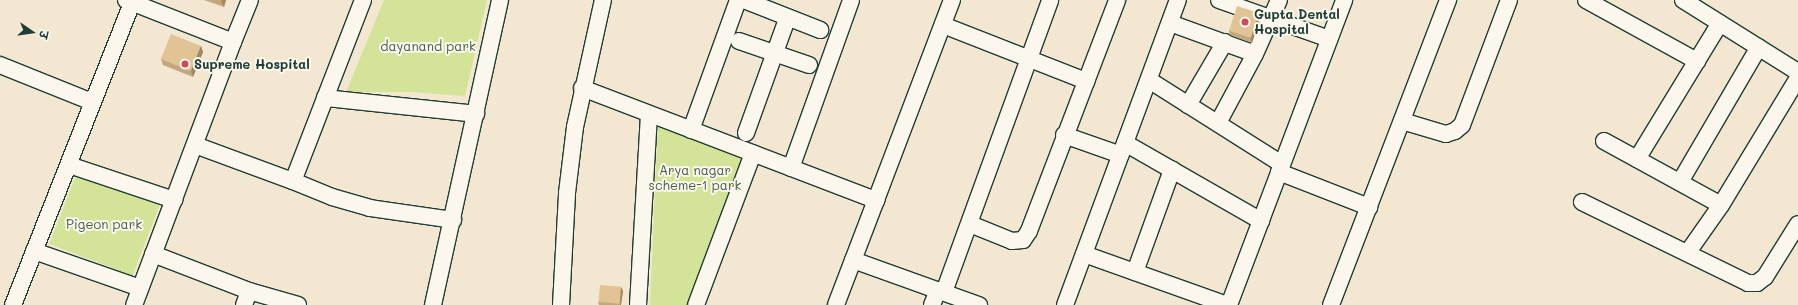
<!DOCTYPE html>
<meta charset="utf-8">
<style>
body{margin:0}
#map{position:relative;width:1798px;height:305px;overflow:hidden;background:#f3e7d2;font-family:Mali,"Playpen Sans Deva",sans-serif}
div>[style]{position:absolute}
[style*='--x']{left:calc(var(--x)*1px);top:calc(var(--y)*1px);width:calc(var(--w)*1px);rotate:calc(var(--a)*1deg)}
.green>*{inset:0;background:#d3e498;transform-origin:0 0}
.roads{filter:drop-shadow(1px 0 #1f3d34) drop-shadow(-1px 0 #1f3d34) drop-shadow(0 1px #1f3d34) drop-shadow(0 -1px #1f3d34)}
.minor>*{height:16px;margin:-8px;padding:0 8px;transform-origin:8px;border-radius:8px;background:#fbf7ec}
.wall>*{inset:0;background:#c2a87f}
.shaded-wall>*{inset:0;background:#9e8868}
.building>*{inset:0;background:#e1c394;transform-origin:0 0}
.dots>*{width:11px;height:11px;translate:-50% -50%;box-sizing:border-box;border:2px solid #fbf7ec;border-radius:50%}
span{translate:-50% -50%;white-space:nowrap;text-align:center;line-height:1.15;-webkit-text-stroke:4px #fbf7ec;paint-order:stroke}
.poi-label{font-size:13px;color:#1f3d34;font-weight:700}
.left{translate:0 -50%;text-align:left}
.park-label{font-size:13px;color:#435e48}
.north{position:absolute;left:12px;top:12px;width:40px;height:40px;-webkit-text-stroke:3px #fbf7ec;paint-order:stroke;rotate:103deg;font-size:11px;font-weight:700;line-height:16px;text-align:center;color:#1f3d34}
.north::after{content:'';display:block;margin:auto;width:14px;height:18px;background:#1f3d34;clip-path:polygon(50% 0,100% 100%,50% 72%,0 100%)}
</style>
<div id="map">
<div class="green">
<i style="clip-path:polygon(384px 0,487px 0,465px 96px,411px 92px,346px 92px)"></i>
<i style="clip-path:polygon(658px 121px,691px 130px,744px 159px,689px 305px,650px 305px)"></i>
<i style="left:77px;top:172px;width:89px;height:77px;rotate:21deg"></i>
</div>
<div class="roads">
<div class="minor">
<i style="--x:126;--y:0;--w:115;--a:21.4"></i>
<i style="--x:233;--y:42;--w:281;--a:110.6"></i>
<i style="--x:363;--y:0;--w:194;--a:111.1"></i>
<i style="--x:293;--y:181;--w:42;--a:22.3"></i>
<i style="--x:332;--y:197;--w:40;--a:16"></i>
<i style="--x:370;--y:208;--w:84;--a:8.2"></i>
<i style="--x:744;--y:0;--w:82;--a:21.5"></i>
<i style="--x:1219;--y:0;--w:117;--a:19.5"></i>
<i style="--x:1586;--y:0;--w:127;--a:28.8"></i>
<i style="--x:1683;--y:0;--w:136;--a:32.1"></i>
<i style="--x:1170;--y:23;--w:90;--a:20"></i>
<i style="--x:943;--y:25;--w:154;--a:21.4"></i>
<i style="--x:739;--y:41;--w:74;--a:18.9"></i>
<i style="--x:233;--y:42;--w:45;--a:-68"></i>
<i style="--x:0;--y:65;--w:99;--a:21.9"></i>
<i style="--x:1149;--y:80;--w:157;--a:32.3"></i>
<i style="--x:582;--y:88;--w:315;--a:20.9"></i>
<i style="--x:876;--y:200;--w:112;--a:110.9"></i>
<i style="--x:325;--y:98;--w:152;--a:6"></i>
<i style="--x:1188;--y:105;--w:73;--a:-59.6"></i>
<i style="--x:1402;--y:121;--w:46;--a:16.5"></i>
<i style="--x:1446;--y:134;--w:9;--a:-18"></i>
<i style="--x:1455;--y:131;--w:9;--a:-41"></i>
<i style="--x:1462;--y:125;--w:134;--a:-69.4"></i>
<i style="--x:1218;--y:123;--w:78;--a:-61.8"></i>
<i style="--x:1255;--y:54;--w:59;--a:-66"></i>
<i style="--x:691;--y:130;--w:138;--a:-70.1"></i>
<i style="--x:746;--y:133;--w:121;--a:-70.2"></i>
<i style="--x:1064;--y:135;--w:60;--a:19.3"></i>
<i style="--x:1604;--y:141;--w:133;--a:28.7"></i>
<i style="--x:1125;--y:143;--w:157;--a:29.8"></i>
<i style="--x:195;--y:145;--w:104;--a:20.2"></i>
<i style="--x:1637;--y:159;--w:159;--a:-58.6"></i>
<i style="--x:69;--y:165;--w:111;--a:18.4"></i>
<i style="--x:791;--y:168;--w:178;--a:-70.3"></i>
<i style="--x:1279;--y:172;--w:97;--a:21.3"></i>
<i style="--x:1680;--y:182;--w:156;--a:-59.7"></i>
<i style="--x:876;--y:200;--w:214;--a:-69.2"></i>
<i style="--x:1582;--y:202;--w:185;--a:26"></i>
<i style="--x:1748;--y:283;--w:9;--a:0"></i>
<i style="--x:1757;--y:283;--w:10;--a:-37"></i>
<i style="--x:1765;--y:277;--w:62;--a:-58.1"></i>
<i style="--x:970;--y:224;--w:45;--a:22"></i>
<i style="--x:1012;--y:241;--w:11;--a:-5"></i>
<i style="--x:1023;--y:240;--w:11;--a:-56"></i>
<i style="--x:1029;--y:231;--w:247;--a:-69.1"></i>
<i style="--x:34;--y:251;--w:112;--a:19.2"></i>
<i style="--x:1688;--y:252;--w:57;--a:-54.9"></i>
<i style="--x:1721;--y:205;--w:149;--a:-58.8"></i>
<i style="--x:153;--y:254;--w:103;--a:21.1"></i>
<i style="--x:249;--y:291;--w:51;--a:15.9"></i>
<i style="--x:1084;--y:254;--w:152;--a:19.6"></i>
<i style="--x:853;--y:260;--w:134;--a:19.7"></i>
<i style="--x:1135;--y:272;--w:109;--a:-70.1"></i>
<i style="--x:944;--y:292;--w:311;--a:-70"></i>
<i style="--x:13;--y:305;--w:328;--a:-68.5"></i>
<i style="--x:244;--y:305;--w:15;--a:-70"></i>
<i style="--x:433;--y:305;--w:312;--a:-77.6"></i>
<i style="--x:561;--y:305;--w:112;--a:-86.9"></i>
<i style="--x:567;--y:193;--w:66;--a:-83.1"></i>
<i style="--x:575;--y:127;--w:130;--a:-77.6"></i>
<i style="--x:638;--y:305;--w:191;--a:-86.7"></i>
<i style="--x:696;--y:305;--w:162;--a:-69.4"></i>
<i style="--x:932;--y:305;--w:16;--a:-68"></i>
<i style="--x:1065;--y:305;--w:325;--a:-69.7"></i>
<i style="--x:1229;--y:305;--w:326;--a:-69.3"></i>
<i style="--x:1331;--y:305;--w:327;--a:-69"></i>
</div>
</div>
<div class="wall">
<i style="clip-path:polygon(204px 0,226px 0,224px 7px)"></i>
<i style="clip-path:polygon(1260px 18px,1252px 43px,1230px 35px,1229px 31px)"></i>
<i style="clip-path:polygon(201px 46px,203px 52px,193px 77px,163px 65px,161px 59px)"></i>
<i style="clip-path:polygon(621px 287px,623px 291px,621px 305px,599px 305px,598px 302px)"></i>
</div>
<div class="shaded-wall">
<i style="clip-path:polygon(222px 0,226px 0,224px 7px,221px 1px)"></i>
<i style="clip-path:polygon(1259px 13px,1260px 18px,1252px 43px,1250px 38px)"></i>
<i style="clip-path:polygon(201px 46px,203px 52px,193px 77px,191px 71px)"></i>
<i style="clip-path:polygon(621px 287px,623px 291px,621px 305px,620px 305px)"></i>
</div>
<div class="building">
<i style="left:1237px;top:6px;width:23px;height:26px;rotate:18deg"></i>
<i style="left:171px;top:34px;width:32px;height:27px;rotate:22deg"></i>
<i style="left:600px;top:285px;width:21px;height:17px;rotate:5deg"></i>
</div>
<div class="dots">
<i style="left:1245px;top:22px;background:#d1495b"></i>
<i style="left:185px;top:64px;background:#d1495b"></i>
</div>
<div class="poi-label">
<span class="left" style="left:1254px;top:22px">Gupta Dental<br>Hospital</span>
<span class="left" style="left:194px;top:64px">Supreme Hospital</span>
</div>
<div class="park-label">
<span style="left:428px;top:46px">dayanand park</span>
<span style="left:695px;top:178px">Arya nagar<br>scheme-1 park</span>
<span style="left:104px;top:224px">Pigeon park</span>
</div>
<div class="north">उ</div>
</div>
